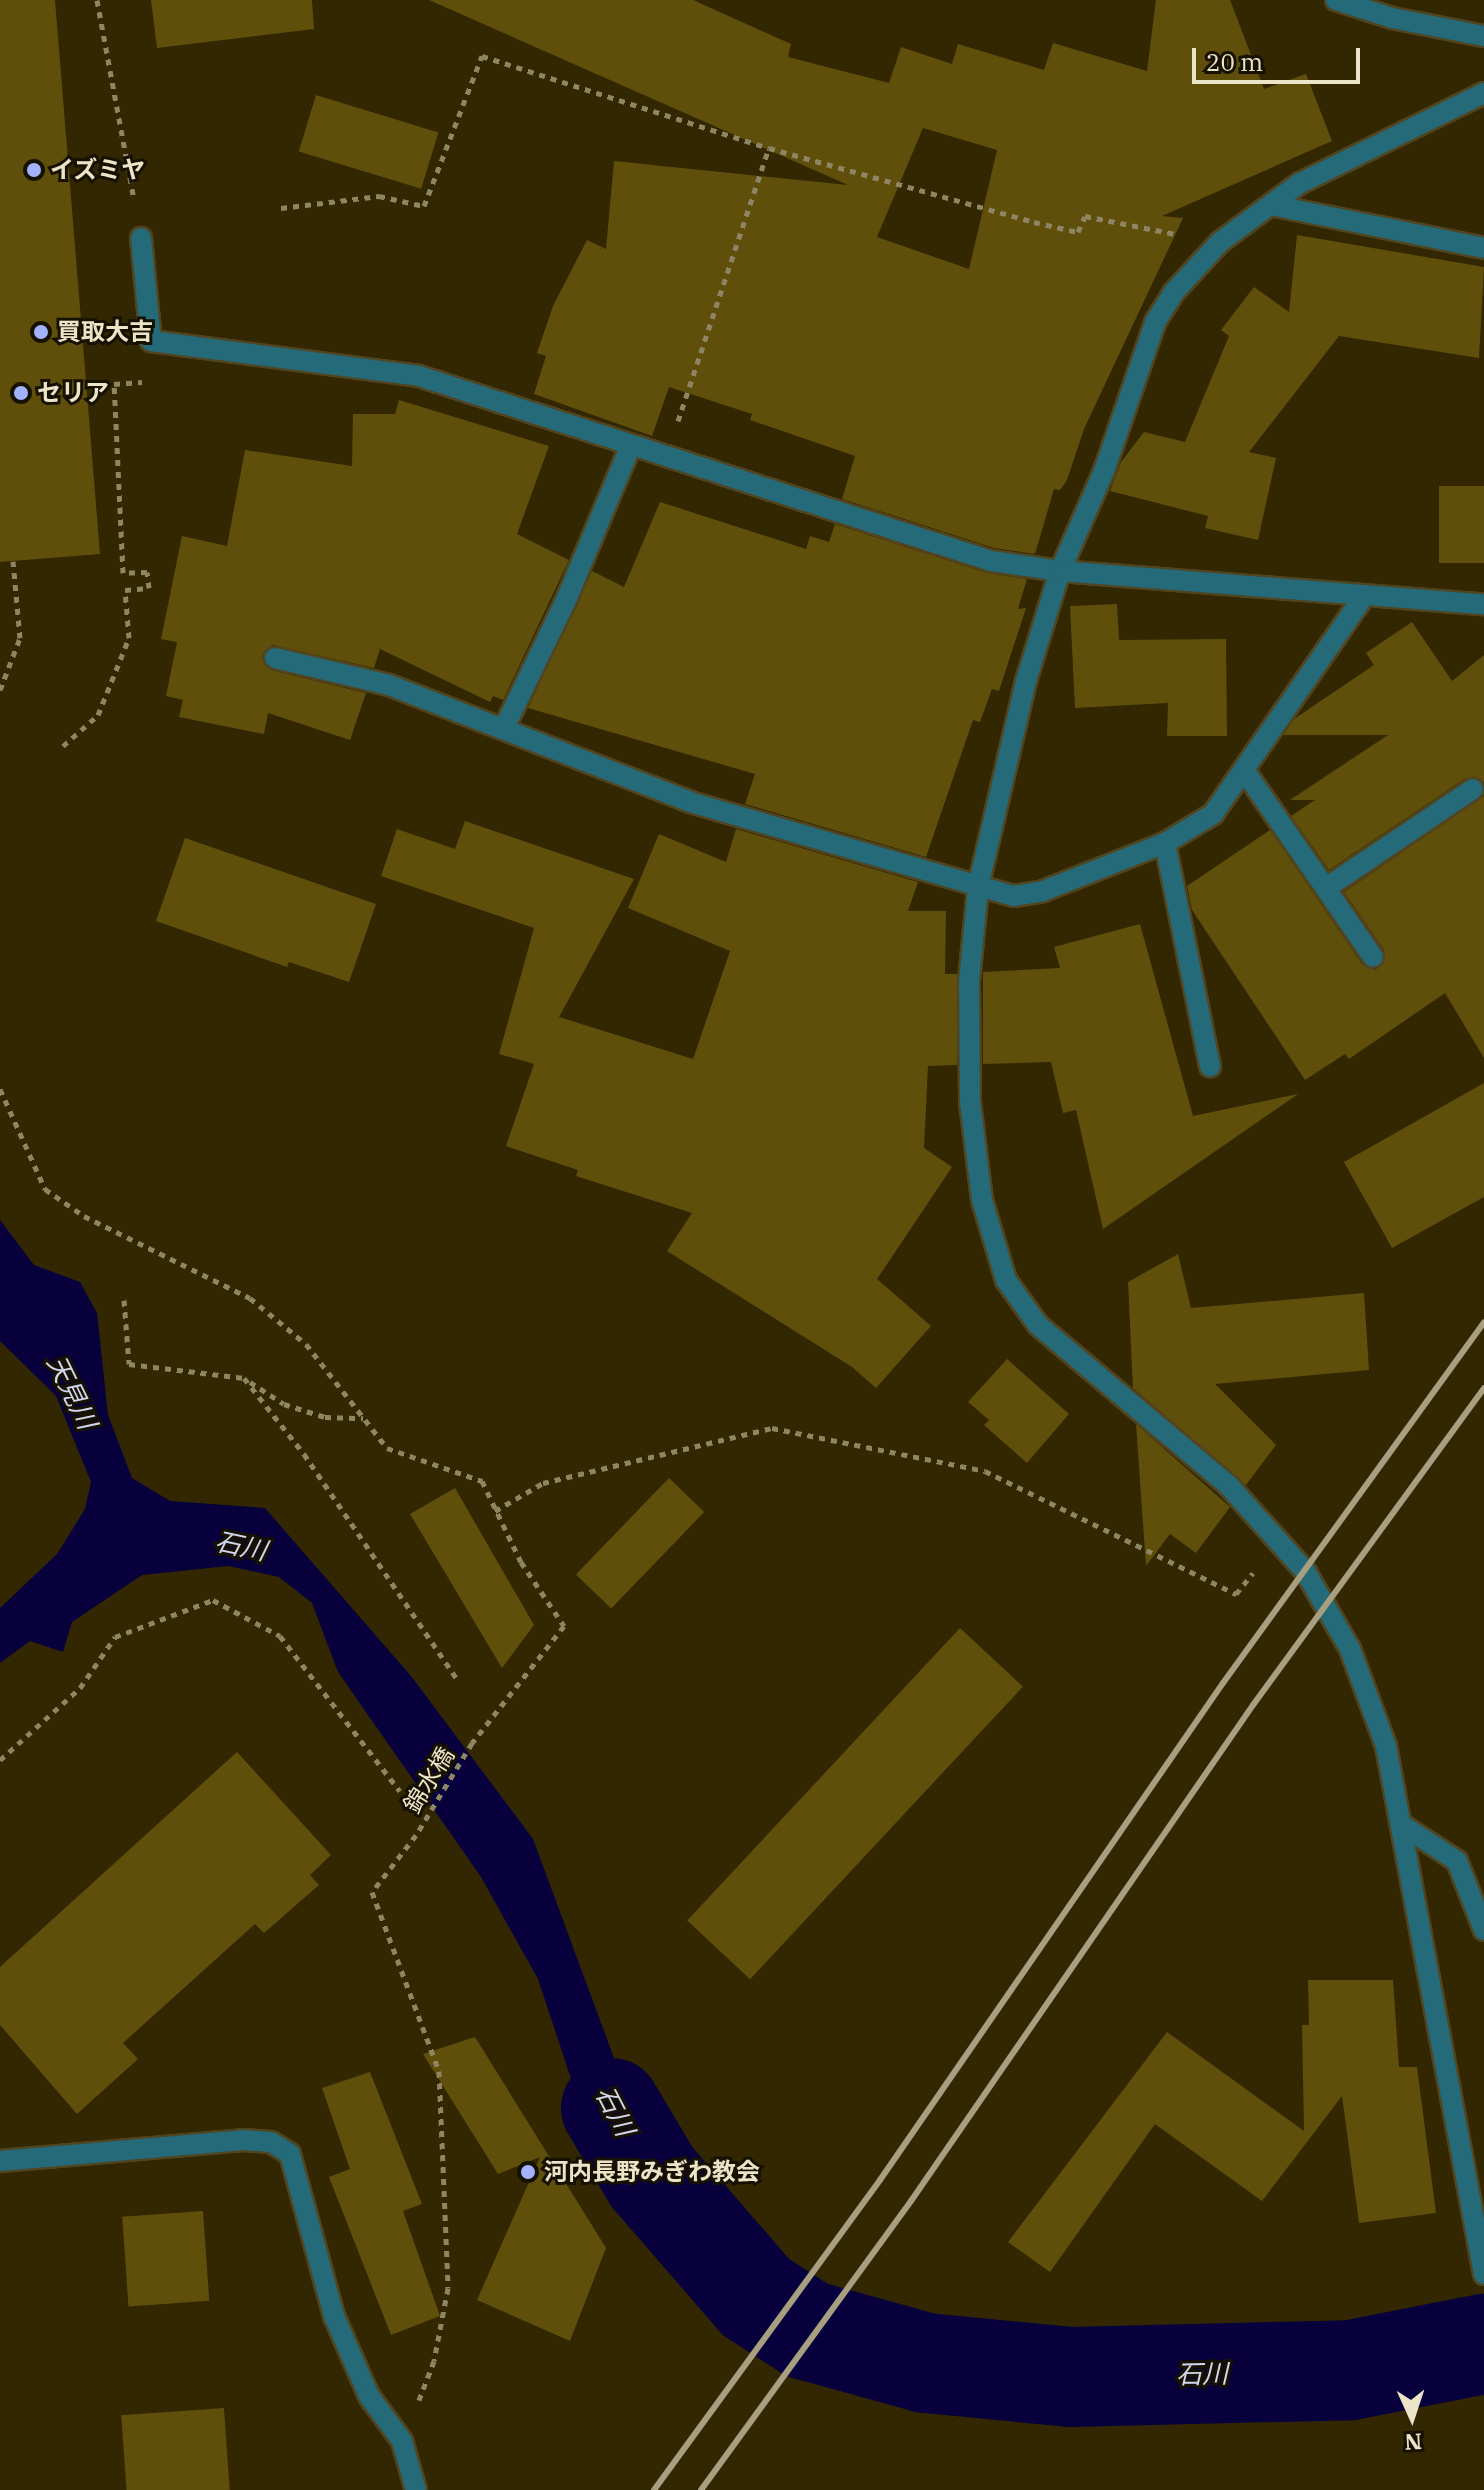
<!DOCTYPE html>
<meta charset="utf-8">
<style>
body{margin:0}
#map{position:relative;width:1484px;height:2490px;overflow:hidden;background:#322700;font-family:"IBM Plex Serif","Noto Sans JP",serif}
div>[style]{position:absolute}
[style*='--x']{left:calc(var(--x)*1px);top:calc(var(--y)*1px);width:calc(var(--w)*1px);rotate:calc(var(--a)*1deg)}
.water>*{inset:0;background:#08003d}
.river>*{height:100px;margin:-50px;padding:0 50px;transform-origin:50px;border-radius:50px;background:#08003d}
.building>*{inset:0;background:#5f4f0a;transform-origin:0 0}
.path>*{height:5px;margin-top:-2.5px;transform-origin:0;background:repeating-linear-gradient(90deg,#8e8564 0 6px,transparent 0 12px)}
.roads{filter:drop-shadow(2px 0 #504520) drop-shadow(-2px 0 #504520) drop-shadow(0 2px #504520) drop-shadow(0 -2px #504520)}
.minor>*{height:20px;margin:-10px;padding:0 10px;transform-origin:10px;border-radius:10px;background:#246a79}
.rail>*{height:6px;margin:-3px;padding:0 3px;transform-origin:3px;border-radius:3px;background:#a79f7f}
.dots>*{width:22px;height:22px;translate:-50% -50%;box-sizing:border-box;border:4px solid #161100;border-radius:50%}
span{translate:-50% -50%;white-space:nowrap;text-align:center;line-height:1.15;-webkit-text-stroke:6px #161100;paint-order:stroke}
.poi-label{font-size:24px;color:#ebe4c8;font-weight:700}
.left{translate:0 -50%;text-align:left}
.street-label{font-size:24px;color:#ebe4c8}
.water-label{font-size:26px;color:#d0d6ee;font-style:italic}
.north{position:absolute;left:1372px;top:2378px;width:80px;height:80px;-webkit-text-stroke:6px #161100;paint-order:stroke;rotate:177deg;font-size:22px;font-weight:700;line-height:32px;text-align:center;color:#ebe4c8}
.north::after{content:'';display:block;margin:auto;width:28px;height:36px;background:#ebe4c8;clip-path:polygon(50% 0,100% 100%,50% 72%,0 100%)}
.scale{position:absolute;left:1192px;top:48px;width:168px;height:36px;box-sizing:border-box;border:4px solid #ebe4c8;border-top:0;padding-left:10px;font-size:24px;line-height:28px;white-space:nowrap;color:#ebe4c8;-webkit-text-stroke:6px #161100;paint-order:stroke}
</style>
<div id="map">
<div class="water">
<i style="clip-path:polygon(0 1220px,34px 1265px,80px 1282px,97px 1313px,108px 1415px,132px 1478px,170px 1501px,265px 1508px,411px 1676px,533px 1839px,634px 2112px,700px 2220px,660px 2232px,583px 2115px,538px 1979px,481px 1877px,338px 1672px,312px 1603px,279px 1577px,228px 1566px,142px 1575px,72px 1622px,63px 1652px,30px 1641px,0 1663px,0 1608px,57px 1554px,85px 1509px,91px 1482px,56px 1396px,0 1341px)"></i>
</div>
<div class="river">
<i style="--x:611;--y:2108;--w:80;--a:59.3"></i>
<i style="--x:652;--y:2177;--w:159;--a:49.1"></i>
<i style="--x:756;--y:2297;--w:61;--a:32.9"></i>
<i style="--x:807;--y:2330;--w:123;--a:15.5"></i>
<i style="--x:926;--y:2363;--w:146;--a:5.5"></i>
<i style="--x:1071;--y:2377;--w:280;--a:-1.4"></i>
<i style="--x:1351;--y:2370;--w:136;--a:-11.1"></i>
</div>
<div class="building">
<i style="clip-path:polygon(0 0,55px 0,100px 554px,0 562px)"></i>
<i style="clip-path:polygon(151px 0,312px 0,314px 29px,157px 48px)"></i>
<i style="clip-path:polygon(evenodd,429px 0,693px 0,791px 44px,788px 57px,889px 83px,901px 47px,952px 64px,958px 44px,1044px 70px,1053px 43px,1147px 71px,1156px 0,1230px 0,1264px 89px,1306px 74px,1332px 141px,1162px 216px,1183px 218px,1084px 429px,1067px 480px,1060px 490px,1054px 489px,1035px 554px,994px 548px,842px 499px,855px 456px,750px 420px,752px 414px,669px 387px,652px 436px,534px 394px,546px 356px,537px 353px,553px 306px,587px 240px,606px 249px,614px 161px,848px 185px,429px 0,923px 128px,997px 150px,969px 269px,877px 237px,923px 128px)"></i>
<i style="left:316px;top:95px;width:128px;height:59px;rotate:17deg"></i>
<i style="clip-path:polygon(1297px 235px,1484px 267px,1479px 358px,1339px 336px,1249px 452px,1276px 458px,1258px 540px,1205px 528px,1208px 516px,1110px 491px,1121px 462px,1144px 432px,1185px 442px,1229px 336px,1221px 330px,1254px 287px,1289px 312px)"></i>
<i style="clip-path:polygon(399px 400px,549px 446px,517px 534px,569px 560px,503px 700px,493px 696px,490px 702px,380px 649px,374px 668px,272px 645px,262px 656px,271px 670px,366px 693px,350px 740px,268px 713px,264px 734px,179px 717px,183px 700px,166px 696px,177px 642px,161px 639px,182px 536px,227px 546px,245px 450px,352px 466px,353px 414px,395px 414px)"></i>
<i style="left:1439px;top:486px;width:45px;height:77px"></i>
<i style="clip-path:polygon(660px 502px,806px 549px,810px 536px,829px 542px,835px 524px,987px 573px,1027px 579px,1018px 609px,1026px 608px,999px 691px,992px 689px,980px 722px,973px 720px,926px 857px,745px 804px,755px 774px,528px 708px,592px 571px,624px 587px)"></i>
<i style="clip-path:polygon(1117px 604px,1119px 640px,1226px 639px,1227px 736px,1167px 736px,1168px 703px,1075px 708px,1070px 606px)"></i>
<i style="clip-path:polygon(1412px 622px,1452px 681px,1484px 655px,1484px 782px,1466px 778px,1329px 870px,1291px 816px,1315px 800px,1290px 800px,1388px 735px,1283px 735px,1294px 719px,1374px 665px,1366px 653px)"></i>
<i style="clip-path:polygon(1484px 796px,1484px 1058px,1445px 993px,1349px 1059px,1345px 1054px,1305px 1080px,1192px 910px,1187px 886px,1270px 830px,1362px 964px,1375px 970px,1384px 963px,1384px 950px,1344px 892px)"></i>
<i style="clip-path:polygon(465px 821px,634px 879px,559px 1017px,693px 1059px,730px 951px,628px 908px,659px 834px,726px 862px,736px 829px,918px 882px,908px 911px,946px 911px,945px 974px,957px 974px,957px 1065px,928px 1066px,924px 1148px,952px 1167px,877px 1279px,931px 1326px,876px 1388px,852px 1367px,667px 1251px,692px 1213px,576px 1176px,578px 1170px,506px 1146px,534px 1064px,499px 1054px,534px 928px,381px 876px,397px 829px,455px 849px)"></i>
<i style="clip-path:polygon(185px 838px,376px 904px,349px 982px,289px 962px,287px 967px,156px 921px)"></i>
<i style="clip-path:polygon(1140px 924px,1193px 1116px,1298px 1094px,1103px 1229px,1076px 1110px,1063px 1113px,1051px 1062px,983px 1064px,983px 972px,1060px 968px,1054px 947px)"></i>
<i style="clip-path:polygon(1484px 1083px,1484px 1197px,1392px 1248px,1344px 1162px)"></i>
<i style="clip-path:polygon(1178px 1254px,1191px 1308px,1364px 1293px,1369px 1370px,1215px 1384px,1276px 1445px,1246px 1485px,1133px 1388px,1128px 1282px)"></i>
<i style="clip-path:polygon(1007px 1359px,1069px 1414px,1027px 1463px,984px 1425px,989px 1420px,968px 1402px)"></i>
<i style="clip-path:polygon(1136px 1424px,1230px 1507px,1196px 1553px,1170px 1534px,1146px 1566px)"></i>
<i style="left:669px;top:1478px;width:49px;height:134px;rotate:44deg"></i>
<i style="clip-path:polygon(455px 1488px,534px 1625px,502px 1668px,410px 1514px)"></i>
<i style="left:960px;top:1628px;width:86px;height:400px;rotate:43deg"></i>
<i style="clip-path:polygon(237px 1752px,331px 1855px,310px 1875px,319px 1885px,264px 1933px,255px 1924px,123px 2043px,138px 2059px,77px 2114px,0 2025px,0 1967px)"></i>
<i style="clip-path:polygon(1308px 1980px,1393px 1980px,1399px 2067px,1417px 2067px,1436px 2213px,1359px 2223px,1342px 2096px,1262px 2201px,1155px 2124px,1050px 2272px,1008px 2242px,1167px 2032px,1304px 2131px,1302px 2025px,1309px 2025px)"></i>
<i style="clip-path:polygon(475px 2037px,606px 2248px,570px 2341px,477px 2300px,540px 2157px,498px 2174px,423px 2054px)"></i>
<i style="clip-path:polygon(370px 2072px,422px 2204px,403px 2211px,440px 2316px,391px 2335px,329px 2177px,350px 2169px,322px 2088px)"></i>
<i style="left:203px;top:2211px;width:90px;height:81px;rotate:86deg"></i>
<i style="left:224px;top:2408px;width:82px;height:103px;rotate:86deg"></i>
</div>
<div class="path">
<i style="--x:97;--y:0;--w:203;--a:79.5"></i>
<i style="--x:281;--y:208;--w:99;--a:-7"></i>
<i style="--x:379;--y:196;--w:46;--a:12.5"></i>
<i style="--x:424;--y:206;--w:161;--a:-68.9"></i>
<i style="--x:482;--y:56;--w:301;--a:17.8"></i>
<i style="--x:769;--y:148;--w:275;--a:15.6"></i>
<i style="--x:1034;--y:222;--w:45;--a:12.8"></i>
<i style="--x:1078;--y:232;--w:17;--a:-66"></i>
<i style="--x:1085;--y:216;--w:92;--a:11.3"></i>
<i style="--x:678;--y:421;--w:288;--a:-71.6"></i>
<i style="--x:0;--y:690;--w:56;--a:-69"></i>
<i style="--x:20;--y:638;--w:77;--a:-95.2"></i>
<i style="--x:63;--y:746;--w:47;--a:-41.5"></i>
<i style="--x:98;--y:715;--w:83;--a:-68.1"></i>
<i style="--x:129;--y:638;--w:48;--a:-94.8"></i>
<i style="--x:125;--y:590;--w:24;--a:-5"></i>
<i style="--x:149;--y:588;--w:16;--a:-97"></i>
<i style="--x:147;--y:572;--w:24;--a:178"></i>
<i style="--x:123;--y:573;--w:189;--a:-92.7"></i>
<i style="--x:114;--y:384;--w:28;--a:-4"></i>
<i style="--x:0;--y:1089;--w:110;--a:65.8"></i>
<i style="--x:45;--y:1189;--w:47;--a:34.7"></i>
<i style="--x:84;--y:1216;--w:185;--a:26.3"></i>
<i style="--x:250;--y:1298;--w:72;--a:39.4"></i>
<i style="--x:306;--y:1344;--w:132;--a:52.1"></i>
<i style="--x:387;--y:1448;--w:101;--a:19.2"></i>
<i style="--x:482;--y:1481;--w:90;--a:64.3"></i>
<i style="--x:521;--y:1562;--w:77;--a:56.1"></i>
<i style="--x:564;--y:1626;--w:149;--a:128.2"></i>
<i style="--x:472;--y:1743;--w:108;--a:121.3"></i>
<i style="--x:416;--y:1835;--w:72;--a:127.7"></i>
<i style="--x:372;--y:1892;--w:191;--a:69.5"></i>
<i style="--x:439;--y:2071;--w:217;--a:87.6"></i>
<i style="--x:448;--y:2288;--w:74;--a:100.9"></i>
<i style="--x:434;--y:2361;--w:42;--a:111"></i>
<i style="--x:124;--y:1300;--w:64;--a:85.5"></i>
<i style="--x:129;--y:1364;--w:116;--a:6.9"></i>
<i style="--x:244;--y:1378;--w:97;--a:51.7"></i>
<i style="--x:304;--y:1454;--w:271;--a:55.8"></i>
<i style="--x:250;--y:1382;--w:40;--a:32.9"></i>
<i style="--x:284;--y:1404;--w:43;--a:17.6"></i>
<i style="--x:325;--y:1417;--w:38;--a:2"></i>
<i style="--x:495;--y:1511;--w:56;--a:-30.3"></i>
<i style="--x:543;--y:1483;--w:236;--a:-13.5"></i>
<i style="--x:772;--y:1428;--w:217;--a:11.4"></i>
<i style="--x:985;--y:1471;--w:280;--a:26.1"></i>
<i style="--x:1236;--y:1594;--w:27;--a:-51"></i>
<i style="--x:0;--y:1760;--w:108;--a:-42"></i>
<i style="--x:80;--y:1688;--w:62;--a:-55.5"></i>
<i style="--x:115;--y:1637;--w:105;--a:-20.7"></i>
<i style="--x:213;--y:1600;--w:76;--a:28.2"></i>
<i style="--x:280;--y:1636;--w:196;--a:52.3"></i>
</div>
<div class="roads">
<div class="minor">
<i style="--x:1336;--y:0;--w:59;--a:17.8"></i>
<i style="--x:1392;--y:18;--w:94;--a:11.1"></i>
<i style="--x:1484;--y:93;--w:205;--a:153.9"></i>
<i style="--x:1300;--y:183;--w:99;--a:143.6"></i>
<i style="--x:1220;--y:242;--w:68;--a:132.6"></i>
<i style="--x:1174;--y:292;--w:36;--a:122"></i>
<i style="--x:1155;--y:323;--w:157;--a:109"></i>
<i style="--x:1104;--y:471;--w:109;--a:113.7"></i>
<i style="--x:1060;--y:571;--w:115;--a:107.2"></i>
<i style="--x:1026;--y:681;--w:212;--a:103.1"></i>
<i style="--x:978;--y:888;--w:94;--a:95.5"></i>
<i style="--x:969;--y:982;--w:120;--a:89.5"></i>
<i style="--x:970;--y:1102;--w:99;--a:83"></i>
<i style="--x:982;--y:1200;--w:84;--a:73.3"></i>
<i style="--x:1006;--y:1280;--w:55;--a:54.6"></i>
<i style="--x:1038;--y:1325;--w:250;--a:40.1"></i>
<i style="--x:1229;--y:1486;--w:114;--a:48.2"></i>
<i style="--x:1305;--y:1571;--w:90;--a:60"></i>
<i style="--x:1350;--y:1649;--w:103;--a:69.6"></i>
<i style="--x:1386;--y:1746;--w:537;--a:79.49"></i>
<i style="--x:1271;--y:205;--w:217;--a:11.4"></i>
<i style="--x:141;--y:238;--w:103;--a:84.5"></i>
<i style="--x:151;--y:341;--w:270;--a:7.4"></i>
<i style="--x:419;--y:376;--w:601;--a:17.92"></i>
<i style="--x:991;--y:561;--w:70;--a:8.2"></i>
<i style="--x:1060;--y:571;--w:425;--a:4.5"></i>
<i style="--x:275;--y:658;--w:117;--a:13.3"></i>
<i style="--x:389;--y:685;--w:323;--a:21.2"></i>
<i style="--x:690;--y:802;--w:336;--a:16.2"></i>
<i style="--x:1013;--y:896;--w:30;--a:-9"></i>
<i style="--x:1043;--y:891;--w:131;--a:-21.5"></i>
<i style="--x:1165;--y:843;--w:56;--a:-31.1"></i>
<i style="--x:1213;--y:814;--w:264;--a:-55.3"></i>
<i style="--x:504;--y:728;--w:144;--a:-64.1"></i>
<i style="--x:567;--y:598;--w:166;--a:-67.3"></i>
<i style="--x:1244;--y:770;--w:227;--a:55.4"></i>
<i style="--x:1165;--y:843;--w:228;--a:78.6"></i>
<i style="--x:1326;--y:888;--w:177;--a:-34"></i>
<i style="--x:1402;--y:1825;--w:66;--a:33.2"></i>
<i style="--x:1457;--y:1861;--w:74;--a:68.6"></i>
<i style="--x:0;--y:2161;--w:244;--a:-4.9"></i>
<i style="--x:243;--y:2140;--w:28;--a:4"></i>
<i style="--x:271;--y:2142;--w:22;--a:32"></i>
<i style="--x:290;--y:2154;--w:168;--a:74.8"></i>
<i style="--x:334;--y:2316;--w:87;--a:66.4"></i>
<i style="--x:369;--y:2396;--w:56;--a:53.7"></i>
<i style="--x:402;--y:2441;--w:51;--a:74.1"></i>
</div>
</div>
<div class="rail">
<i style="--x:654;--y:2490;--w:384;--a:-53.9"></i>
<i style="--x:880;--y:2180;--w:604;--a:-55.39"></i>
<i style="--x:1223;--y:1683;--w:445;--a:-54.1"></i>
<i style="--x:701;--y:2490;--w:357;--a:-54"></i>
<i style="--x:911;--y:2201;--w:602;--a:-55.41"></i>
<i style="--x:1253;--y:1705;--w:392;--a:-53.9"></i>
</div>
<div class="dots">
<i style="left:34px;top:170px;background:#a2b2fd"></i>
<i style="left:41px;top:332px;background:#a2b2fd"></i>
<i style="left:21px;top:393px;background:#a2b2fd"></i>
<i style="left:528px;top:2172px;background:#a2b2fd"></i>
</div>
<div class="poi-label">
<span class="left" style="left:50px;top:170px">イズミヤ</span>
<span class="left" style="left:57px;top:332px">買取大吉</span>
<span class="left" style="left:37px;top:393px">セリア</span>
<span class="left" style="left:544px;top:2172px">河内長野みぎわ教会</span>
</div>
<div class="street-label">
<span style="left:429px;top:1780px;rotate:-58deg">錦水橋</span>
</div>
<div class="water-label">
<span style="left:72px;top:1392px;rotate:64deg">天見川</span>
<span style="left:241px;top:1546px;rotate:12deg">石川</span>
<span style="left:615px;top:2111px;rotate:63deg">石川</span>
<span style="left:1202px;top:2374px;rotate:-1deg">石川</span>
</div>
<div class="north">N</div>
<div class="scale">20 m</div>
</div>
